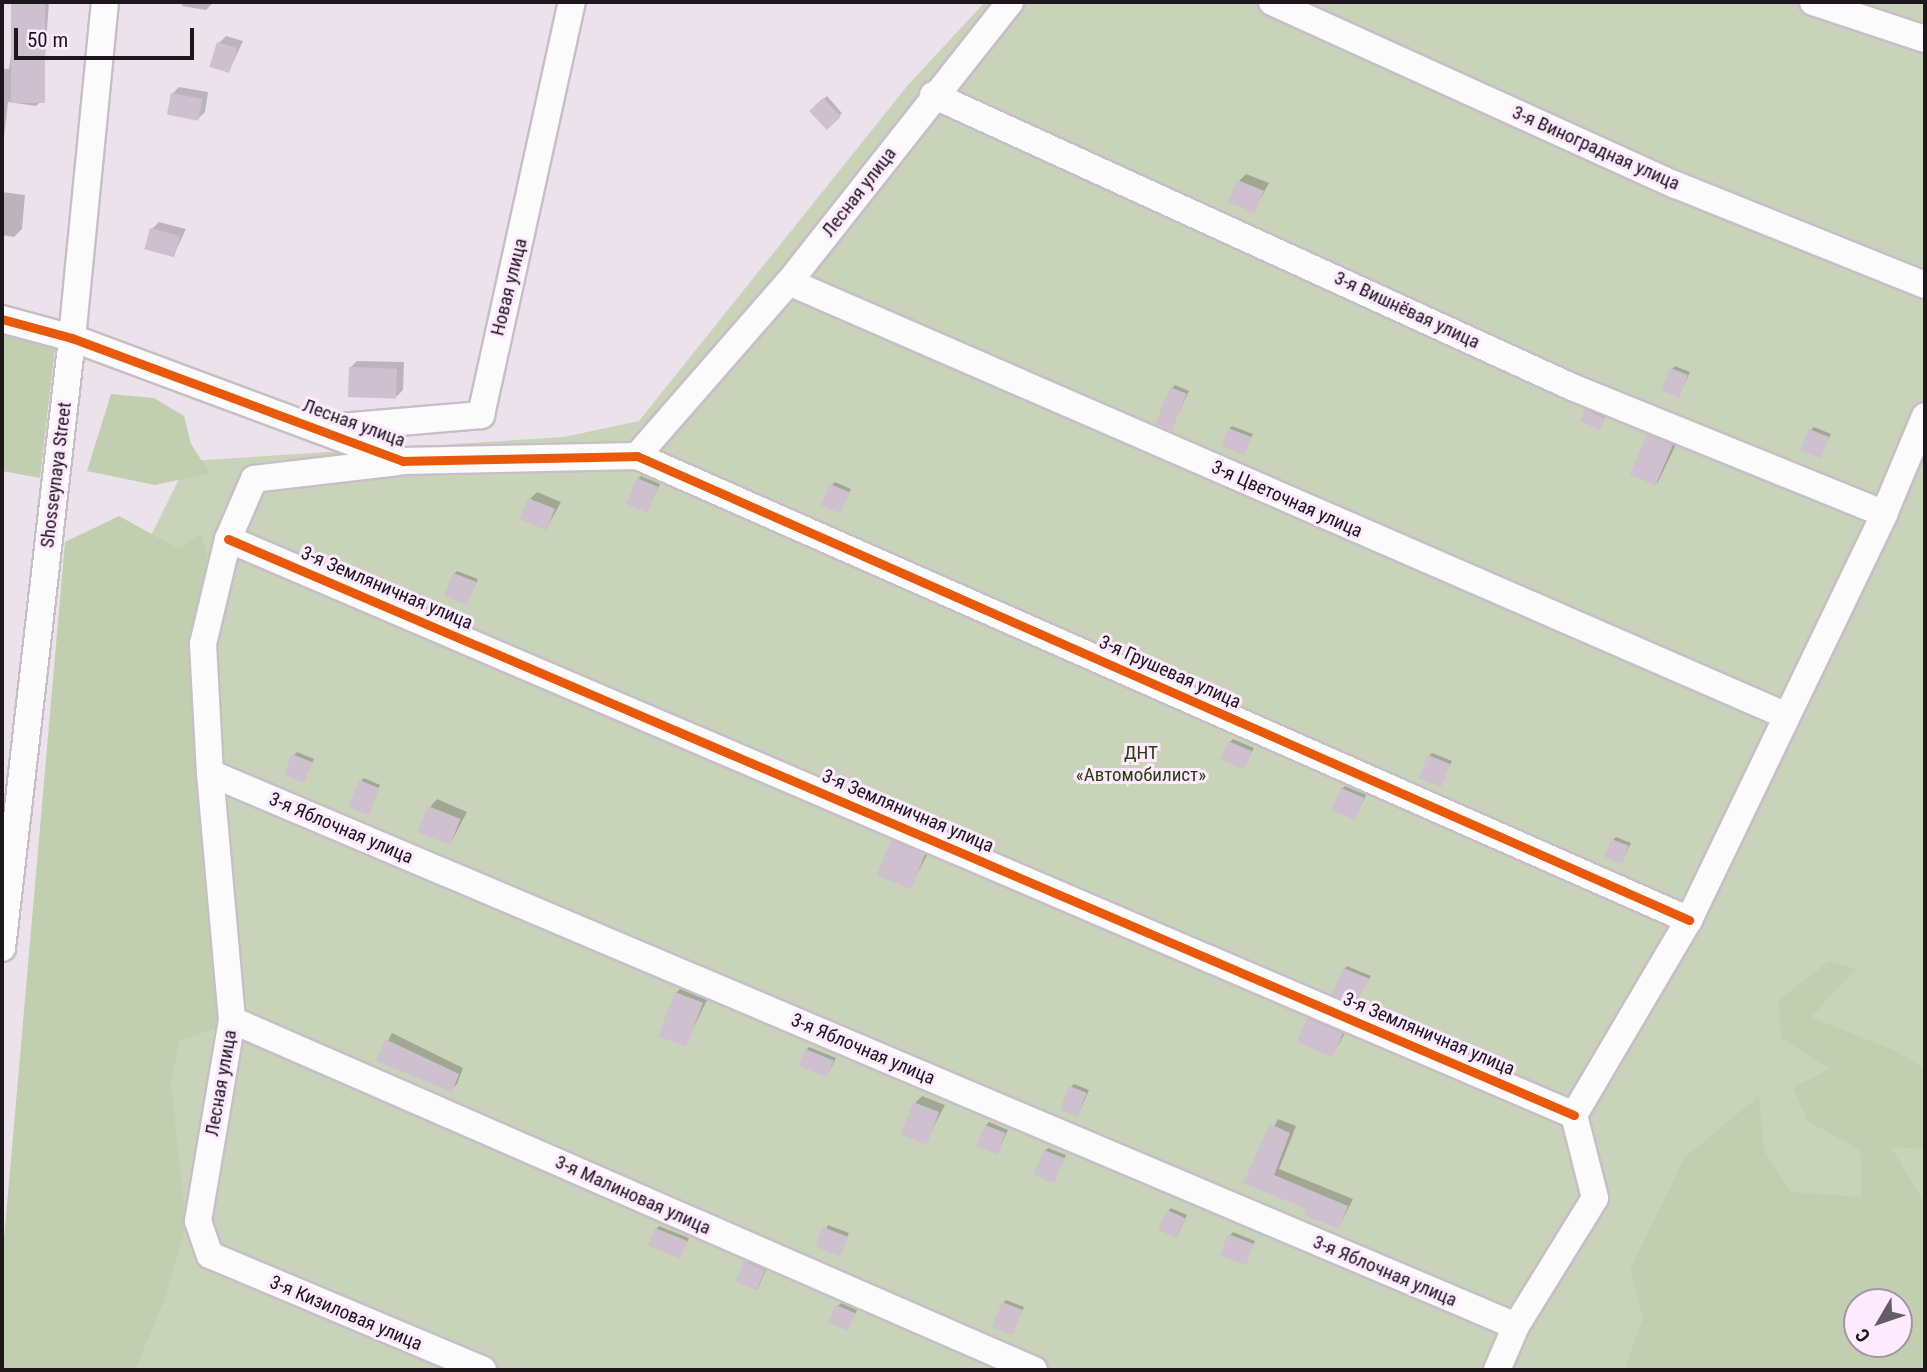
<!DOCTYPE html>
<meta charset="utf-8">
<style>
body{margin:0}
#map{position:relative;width:1927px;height:1372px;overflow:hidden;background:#ece2ec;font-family:"Roboto Condensed",sans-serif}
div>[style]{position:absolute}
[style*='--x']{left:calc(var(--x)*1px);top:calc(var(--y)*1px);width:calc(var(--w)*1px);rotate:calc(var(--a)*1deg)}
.green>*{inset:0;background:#c9d3ba}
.forest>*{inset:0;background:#c2ceb0}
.shadow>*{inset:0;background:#0003;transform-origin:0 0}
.building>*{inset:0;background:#cec0ce;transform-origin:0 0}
.roads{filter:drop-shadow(2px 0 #c7bec7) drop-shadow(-2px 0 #c7bec7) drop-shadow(0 2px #c7bec7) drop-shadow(0 -2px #c7bec7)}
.minor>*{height:26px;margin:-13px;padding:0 13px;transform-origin:13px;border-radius:13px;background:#fcfbfc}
.cycleway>*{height:9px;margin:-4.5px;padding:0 4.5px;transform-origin:4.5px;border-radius:4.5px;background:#e8590c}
span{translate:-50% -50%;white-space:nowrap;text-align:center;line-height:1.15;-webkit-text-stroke:6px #feeafe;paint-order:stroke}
.street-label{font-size:19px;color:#1d161d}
.park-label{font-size:19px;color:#2a3d10}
.frame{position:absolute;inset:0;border:4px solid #1d161d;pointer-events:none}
.north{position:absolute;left:1843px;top:1288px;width:70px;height:70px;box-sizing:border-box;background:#feeafe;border:2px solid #a495a4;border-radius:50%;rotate:231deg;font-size:19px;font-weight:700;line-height:28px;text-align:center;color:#1d161d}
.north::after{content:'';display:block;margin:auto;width:24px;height:32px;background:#655d65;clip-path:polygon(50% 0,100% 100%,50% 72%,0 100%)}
.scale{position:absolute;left:14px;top:28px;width:180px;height:32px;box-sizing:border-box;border:4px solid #1d161d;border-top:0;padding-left:9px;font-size:21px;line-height:24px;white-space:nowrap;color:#1d161d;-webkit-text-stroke:5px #feeafe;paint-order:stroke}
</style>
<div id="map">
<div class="green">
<i style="clip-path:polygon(evenodd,985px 2px,1925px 2px,1925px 1370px,125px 1370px,99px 640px,188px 461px,564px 437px,639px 421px,908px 85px,985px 2px,1857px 1302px,1899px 1302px,1899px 1344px,1857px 1344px,1857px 1302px)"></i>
</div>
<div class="forest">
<i style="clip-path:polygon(2px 333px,55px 348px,40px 478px,2px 471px)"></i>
<i style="clip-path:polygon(111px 394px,154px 398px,184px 416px,191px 444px,210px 473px,155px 485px,87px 471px)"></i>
<i style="clip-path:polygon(119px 516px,179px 549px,200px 534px,207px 554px,192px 679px,219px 1027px,179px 1041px,171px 1084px,186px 1224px,165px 1299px,135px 1370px,2px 1370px,2px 1262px,65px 542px)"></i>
<i style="clip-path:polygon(evenodd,1829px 961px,1856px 969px,1811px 1017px,1898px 1052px,1925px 1069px,1925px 1149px,1891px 1147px,1925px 1204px,1925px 1370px,1624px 1370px,1643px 1318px,1630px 1269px,1685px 1157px,1759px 1096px,1764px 1150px,1791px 1192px,1862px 1197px,1860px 1150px,1807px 1121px,1793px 1087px,1830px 1069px,1781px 1038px,1779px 1000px,1829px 961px,1857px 1302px,1899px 1302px,1899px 1344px,1857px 1344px,1857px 1302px)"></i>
</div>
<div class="shadow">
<i style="clip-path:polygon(19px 2px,49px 2px,42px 100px,36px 106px,8px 102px,2px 156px,2px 69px,9px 69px)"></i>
<i style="clip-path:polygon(183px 2px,214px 2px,206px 10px,182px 6px)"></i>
<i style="clip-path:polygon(226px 36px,243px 41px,229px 71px,219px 43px)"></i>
<i style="clip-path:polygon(179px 87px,208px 92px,205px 112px,198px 119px,172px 94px)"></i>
<i style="left:827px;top:96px;width:23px;height:21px;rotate:49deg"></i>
<i style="clip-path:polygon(1246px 174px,1269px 183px,1254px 211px,1239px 181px)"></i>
<i style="clip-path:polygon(2px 192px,25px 195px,22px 229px,14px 237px,2px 235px)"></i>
<i style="clip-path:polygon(159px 222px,186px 229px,174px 255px,152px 229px)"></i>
<i style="clip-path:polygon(357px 361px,404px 362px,403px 390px,396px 397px,350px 368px)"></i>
<i style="clip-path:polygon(1675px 366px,1690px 372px,1679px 395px,1672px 369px)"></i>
<i style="clip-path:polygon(1175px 385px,1189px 391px,1171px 429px,1172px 388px)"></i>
<i style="clip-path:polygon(1589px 407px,1607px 414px,1600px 427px,1586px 410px)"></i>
<i style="clip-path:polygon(1232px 426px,1253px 434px,1243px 454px,1229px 429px)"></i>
<i style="clip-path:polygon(1814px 427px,1831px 434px,1820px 456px,1811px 430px)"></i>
<i style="clip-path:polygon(1655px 428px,1679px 438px,1657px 484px,1648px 435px)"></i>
<i style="clip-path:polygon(641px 476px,660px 484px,647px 510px,638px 479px)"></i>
<i style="clip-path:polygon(835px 482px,851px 489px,840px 512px,832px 485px)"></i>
<i style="clip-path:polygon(537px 492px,561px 502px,546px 529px,530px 499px)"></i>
<i style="clip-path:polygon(457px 571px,478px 579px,467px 603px,454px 574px)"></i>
<i style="clip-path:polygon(1233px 739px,1254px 748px,1244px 767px,1230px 742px)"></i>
<i style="clip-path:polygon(297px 752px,314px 759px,303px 781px,294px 755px)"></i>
<i style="clip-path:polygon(1432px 753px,1452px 761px,1440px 785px,1429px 756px)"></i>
<i style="clip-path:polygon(364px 778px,380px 785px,367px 813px,361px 781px)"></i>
<i style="clip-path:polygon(1345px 786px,1366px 795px,1355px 817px,1342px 789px)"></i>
<i style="clip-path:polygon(437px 799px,467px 812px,450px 844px,430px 807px)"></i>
<i style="clip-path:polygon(900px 834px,931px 847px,911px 886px,893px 841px)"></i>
<i style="clip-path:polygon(1616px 837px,1631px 843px,1622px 862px,1613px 840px)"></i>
<i style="clip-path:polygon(1347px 966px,1371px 976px,1357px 999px,1344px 969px)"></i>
<i style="clip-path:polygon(683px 986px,709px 996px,685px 1045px,676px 993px)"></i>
<i style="clip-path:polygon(1316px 1012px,1349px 1026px,1333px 1054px,1309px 1019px)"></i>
<i style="clip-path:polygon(392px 1033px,463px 1068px,457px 1084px,451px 1090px,378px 1060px)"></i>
<i style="clip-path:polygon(809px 1047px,836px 1058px,827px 1076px,806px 1050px)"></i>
<i style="clip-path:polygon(1074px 1084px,1089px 1090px,1078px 1115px,1071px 1087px)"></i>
<i style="clip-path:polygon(922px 1096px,945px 1105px,925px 1143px,915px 1103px)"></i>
<i style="clip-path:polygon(1278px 1119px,1296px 1126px,1279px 1169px,1353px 1199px,1339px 1227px,1309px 1208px,1245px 1182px)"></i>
<i style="clip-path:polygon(989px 1122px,1008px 1130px,997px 1153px,986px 1125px)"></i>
<i style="clip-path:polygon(1048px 1148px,1066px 1155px,1054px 1181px,1045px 1151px)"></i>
<i style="clip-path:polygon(1171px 1208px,1187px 1215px,1177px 1237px,1168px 1211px)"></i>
<i style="clip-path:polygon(828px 1225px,849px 1233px,839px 1254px,817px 1245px)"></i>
<i style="clip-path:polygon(659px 1226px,689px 1238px,680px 1256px,656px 1229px)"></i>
<i style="clip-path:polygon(1233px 1232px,1255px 1241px,1244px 1264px,1230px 1235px)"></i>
<i style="left:749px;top:1259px;width:20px;height:25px;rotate:24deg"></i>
<i style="clip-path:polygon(1006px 1300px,1024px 1307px,1012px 1333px,1003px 1303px)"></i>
<i style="clip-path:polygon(841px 1303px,857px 1310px,848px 1328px,838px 1306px)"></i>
</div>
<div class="building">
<i style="left:11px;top:2px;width:34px;height:101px"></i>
<i style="left:217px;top:42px;width:21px;height:26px;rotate:17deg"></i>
<i style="left:171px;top:93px;width:32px;height:22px;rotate:11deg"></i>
<i style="left:823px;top:98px;width:26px;height:19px;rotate:47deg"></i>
<i style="left:1237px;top:180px;width:29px;height:24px;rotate:22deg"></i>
<i style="left:150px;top:228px;width:31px;height:22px;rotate:15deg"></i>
<i style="left:349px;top:367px;width:48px;height:30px;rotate:2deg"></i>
<i style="left:1670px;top:368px;width:19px;height:24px;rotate:21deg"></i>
<i style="left:1170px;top:387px;width:18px;height:40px;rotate:22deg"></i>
<i style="left:1585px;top:409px;width:22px;height:13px;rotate:24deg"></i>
<i style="left:1228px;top:428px;width:25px;height:19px;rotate:21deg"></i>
<i style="left:1809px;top:429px;width:22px;height:23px;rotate:22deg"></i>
<i style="left:1647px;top:434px;width:28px;height:44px;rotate:23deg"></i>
<i style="left:637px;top:478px;width:23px;height:28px;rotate:23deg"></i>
<i style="left:830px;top:484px;width:21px;height:23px;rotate:23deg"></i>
<i style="left:528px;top:498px;width:29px;height:23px;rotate:22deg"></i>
<i style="left:453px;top:573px;width:25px;height:25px;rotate:21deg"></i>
<i style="left:1228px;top:741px;width:26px;height:20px;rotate:23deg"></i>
<i style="left:292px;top:754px;width:22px;height:22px;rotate:22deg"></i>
<i style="left:1428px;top:755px;width:24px;height:25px;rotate:22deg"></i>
<i style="left:359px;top:780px;width:22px;height:29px;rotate:22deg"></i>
<i style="left:1341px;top:788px;width:25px;height:24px;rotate:23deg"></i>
<i style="left:428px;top:806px;width:35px;height:28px;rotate:22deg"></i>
<i style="left:1611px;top:839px;width:19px;height:19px;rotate:21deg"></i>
<i style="left:891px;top:840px;width:37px;height:38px;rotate:22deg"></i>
<i style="clip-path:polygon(1343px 968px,1370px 979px,1354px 1004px,1332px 994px)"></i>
<i style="left:675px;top:992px;width:30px;height:47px;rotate:21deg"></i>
<i style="left:1307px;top:1018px;width:39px;height:26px;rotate:23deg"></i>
<i style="clip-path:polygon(385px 1039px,459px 1074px,452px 1092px,376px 1061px)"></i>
<i style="left:805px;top:1049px;width:31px;height:18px;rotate:22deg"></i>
<i style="left:1069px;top:1086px;width:19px;height:26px;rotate:21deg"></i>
<i style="left:913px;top:1102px;width:28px;height:35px;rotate:21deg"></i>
<i style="clip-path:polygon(1270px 1124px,1290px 1133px,1274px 1175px,1348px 1206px,1339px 1229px,1304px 1215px,1307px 1209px,1243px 1183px)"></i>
<i style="left:985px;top:1125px;width:22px;height:23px;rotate:21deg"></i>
<i style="left:1044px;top:1150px;width:22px;height:27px;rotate:22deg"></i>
<i style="left:1167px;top:1210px;width:20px;height:22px;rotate:24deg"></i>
<i style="left:823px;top:1227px;width:27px;height:21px;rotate:22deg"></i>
<i style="left:655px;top:1228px;width:35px;height:19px;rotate:22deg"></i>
<i style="left:1228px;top:1234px;width:28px;height:23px;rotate:21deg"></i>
<i style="left:744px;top:1261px;width:23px;height:22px;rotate:23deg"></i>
<i style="left:1002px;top:1302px;width:22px;height:27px;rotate:21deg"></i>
<i style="left:836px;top:1305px;width:21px;height:19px;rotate:23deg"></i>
</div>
<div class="roads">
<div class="minor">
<i style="--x:1272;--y:2;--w:444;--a:24.4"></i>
<i style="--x:1676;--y:185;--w:268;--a:21.9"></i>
<i style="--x:1813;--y:2;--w:118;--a:18.3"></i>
<i style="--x:933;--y:95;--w:703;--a:24.56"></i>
<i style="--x:1572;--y:387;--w:337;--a:22.1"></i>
<i style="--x:789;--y:282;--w:1086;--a:23.5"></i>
<i style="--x:2;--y:319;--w:73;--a:15.2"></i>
<i style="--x:72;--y:338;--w:353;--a:20.4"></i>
<i style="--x:403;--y:461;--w:234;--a:-1.2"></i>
<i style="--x:637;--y:456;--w:1150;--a:23.8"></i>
<i style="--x:329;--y:428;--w:153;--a:-4.9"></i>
<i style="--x:481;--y:415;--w:423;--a:-77.6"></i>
<i style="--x:637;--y:456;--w:231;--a:-48.9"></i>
<i style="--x:789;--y:282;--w:357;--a:-51.7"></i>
<i style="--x:398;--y:462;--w:145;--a:173.3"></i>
<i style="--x:254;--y:479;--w:65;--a:113.4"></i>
<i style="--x:228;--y:539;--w:108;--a:103.4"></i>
<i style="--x:203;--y:644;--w:129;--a:86.9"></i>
<i style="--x:210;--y:773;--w:248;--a:84.9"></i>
<i style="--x:232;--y:1020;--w:204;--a:99.6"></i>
<i style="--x:198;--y:1221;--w:36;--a:71"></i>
<i style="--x:210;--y:1255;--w:296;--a:22.8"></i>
<i style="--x:228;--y:539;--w:1464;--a:23.17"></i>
<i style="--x:210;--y:773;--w:1418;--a:22.95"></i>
<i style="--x:2;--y:948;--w:614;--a:-83.45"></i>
<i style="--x:72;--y:338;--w:338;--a:-84.4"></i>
<i style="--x:232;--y:1020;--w:875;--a:23.58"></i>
<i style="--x:1497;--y:1370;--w:48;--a:-66.6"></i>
<i style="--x:1516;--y:1326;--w:150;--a:-58.3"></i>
<i style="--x:1595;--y:1198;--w:86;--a:-104.2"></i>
<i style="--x:1574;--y:1115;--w:226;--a:-59.5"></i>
<i style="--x:1689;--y:920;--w:450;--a:-64.3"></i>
<i style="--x:1884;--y:514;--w:106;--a:-67.3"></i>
</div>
</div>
<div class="cycleway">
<i style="--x:2;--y:319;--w:73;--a:15.2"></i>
<i style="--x:72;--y:338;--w:353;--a:20.4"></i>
<i style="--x:403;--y:461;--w:234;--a:-1.2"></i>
<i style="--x:637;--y:456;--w:1150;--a:23.8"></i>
<i style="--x:228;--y:539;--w:1464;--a:23.17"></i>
</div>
<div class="street-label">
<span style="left:1596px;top:148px;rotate:24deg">3-я Виноградная улица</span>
<span style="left:859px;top:192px;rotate:-52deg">Лесная улица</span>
<span style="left:509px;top:287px;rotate:-76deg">Новая улица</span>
<span style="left:1407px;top:310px;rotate:25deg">3-я Вишнёвая улица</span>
<span style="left:354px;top:423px;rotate:20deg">Лесная улица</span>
<span style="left:56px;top:475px;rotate:-83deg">Shosseynaya Street</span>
<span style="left:1287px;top:499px;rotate:24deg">3-я Цветочная улица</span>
<span style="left:387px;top:588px;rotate:23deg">3-я Земляничная улица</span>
<span style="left:1170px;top:672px;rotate:24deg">3-я Грушевая улица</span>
<span style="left:908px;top:811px;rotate:23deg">3-я Земляничная улица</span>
<span style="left:341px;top:828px;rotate:23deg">3-я Яблочная улица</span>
<span style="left:1429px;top:1034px;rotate:23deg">3-я Земляничная улица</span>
<span style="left:863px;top:1049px;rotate:23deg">3-я Яблочная улица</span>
<span style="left:221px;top:1083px;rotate:-80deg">Лесная улица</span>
<span style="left:633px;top:1195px;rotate:24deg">3-я Малиновая улица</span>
<span style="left:1385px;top:1271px;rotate:23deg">3-я Яблочная улица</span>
<span style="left:346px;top:1313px;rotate:23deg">3-я Кизиловая улица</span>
</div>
<div class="park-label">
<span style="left:1141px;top:764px">ДНТ<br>«Автомобилист»</span>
</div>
<div class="frame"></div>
<div class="north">С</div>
<div class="scale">50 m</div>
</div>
